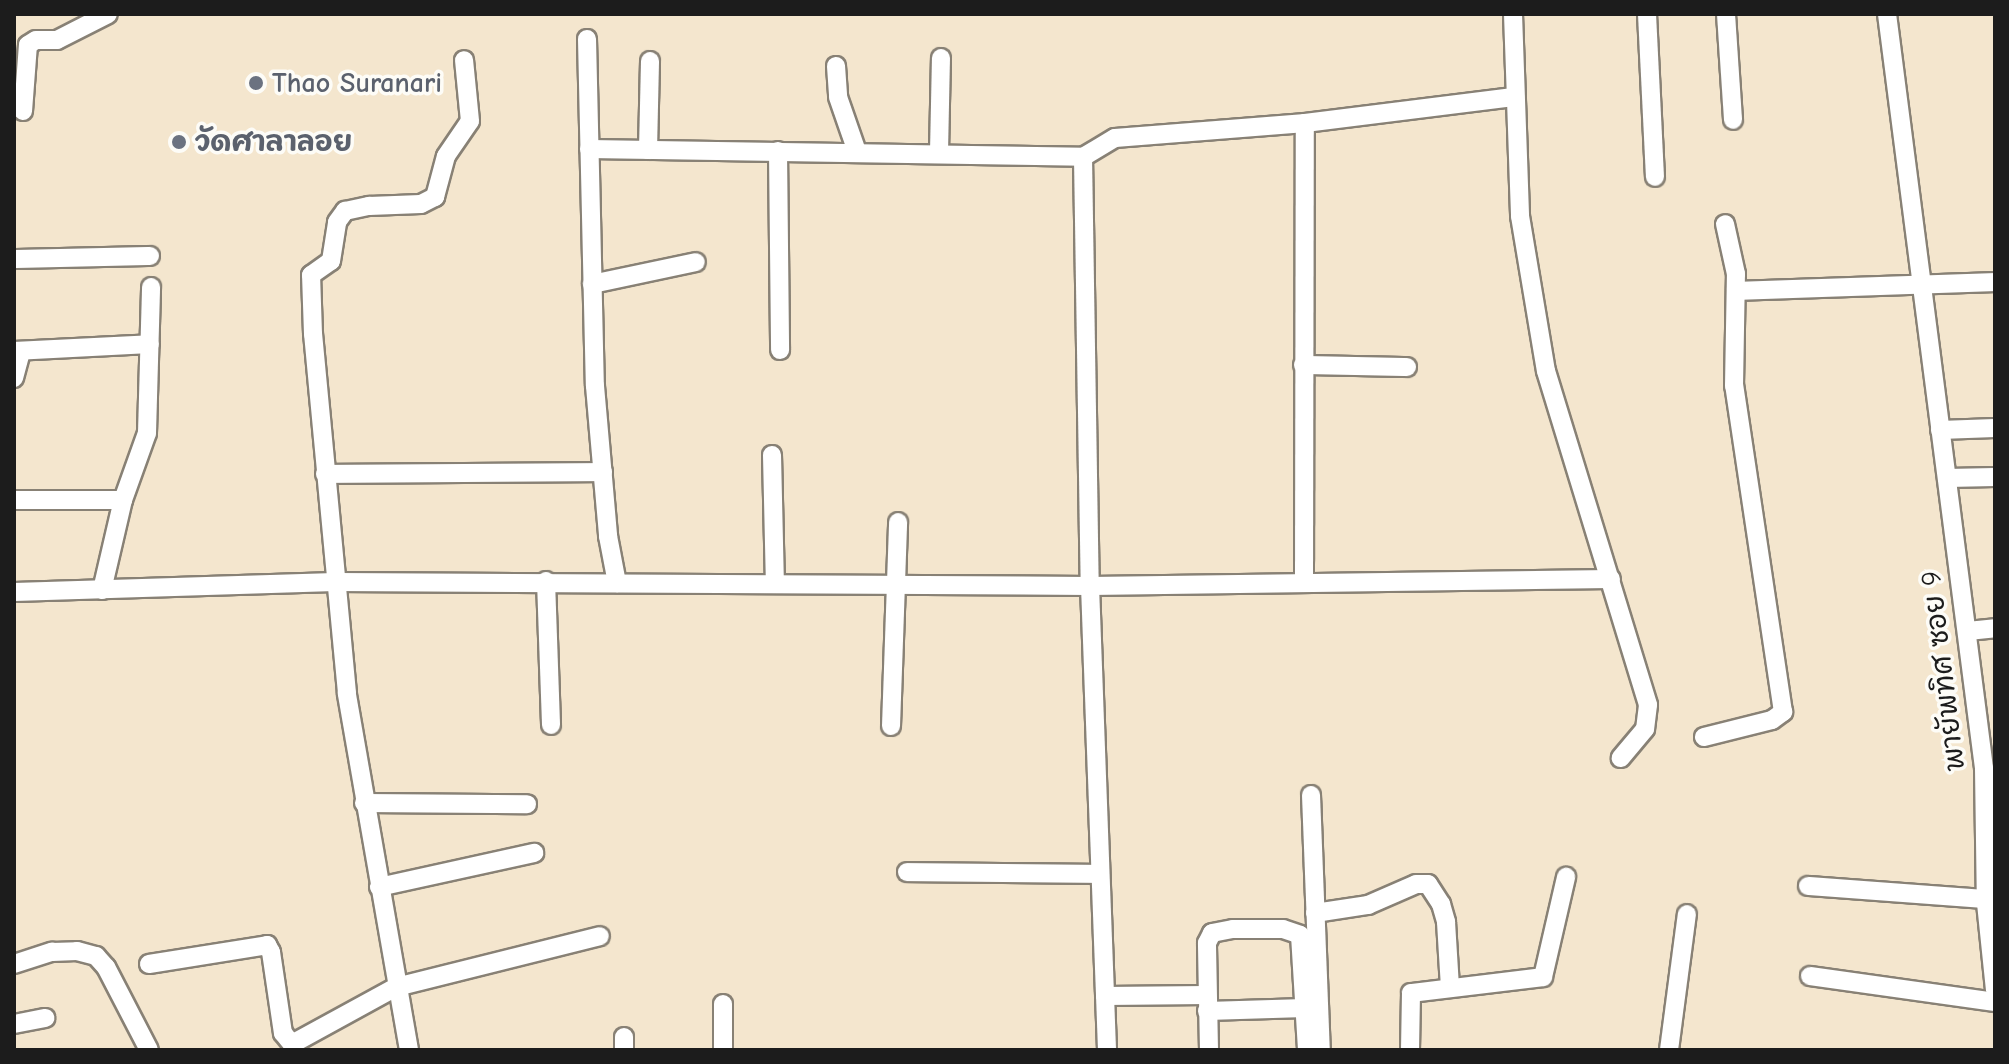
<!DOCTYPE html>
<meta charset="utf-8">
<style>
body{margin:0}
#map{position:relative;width:2009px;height:1064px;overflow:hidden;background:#f4e6ce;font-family:"Comic Neue","Playpen Sans Thai",sans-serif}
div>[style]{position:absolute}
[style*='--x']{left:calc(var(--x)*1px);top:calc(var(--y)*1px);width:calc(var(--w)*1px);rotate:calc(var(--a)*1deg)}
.roads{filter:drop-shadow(2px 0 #888175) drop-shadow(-2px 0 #888175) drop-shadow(0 2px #888175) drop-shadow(0 -2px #888175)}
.minor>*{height:18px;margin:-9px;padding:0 9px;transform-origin:9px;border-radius:9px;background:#fff}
.dots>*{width:22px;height:22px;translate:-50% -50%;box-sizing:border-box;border:4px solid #fdfcf7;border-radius:50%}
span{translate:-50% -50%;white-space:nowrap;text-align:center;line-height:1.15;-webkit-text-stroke:7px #fdfcf7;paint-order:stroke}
.worship-label{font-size:28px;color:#5b616d;font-weight:700}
.left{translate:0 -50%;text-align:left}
.street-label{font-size:28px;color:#1c1c1c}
.frame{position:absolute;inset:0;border:16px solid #1c1c1c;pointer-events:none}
</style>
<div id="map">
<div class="roads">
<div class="minor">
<i style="--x:1513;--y:14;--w:202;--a:88"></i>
<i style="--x:1520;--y:216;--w:157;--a:80.5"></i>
<i style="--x:1546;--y:371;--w:349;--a:73"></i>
<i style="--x:1648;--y:705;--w:24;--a:97"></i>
<i style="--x:1645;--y:729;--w:38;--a:130"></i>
<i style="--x:1647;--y:14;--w:163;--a:87.2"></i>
<i style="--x:1726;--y:14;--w:106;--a:86.2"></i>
<i style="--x:1887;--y:14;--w:760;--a:82.67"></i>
<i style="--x:1984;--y:768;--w:135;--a:89.2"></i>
<i style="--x:1986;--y:903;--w:87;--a:84.1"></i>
<i style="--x:587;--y:39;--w:347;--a:88.7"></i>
<i style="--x:595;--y:386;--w:151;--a:85"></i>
<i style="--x:608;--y:536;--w:48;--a:79.2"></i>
<i style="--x:836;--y:66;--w:31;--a:86"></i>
<i style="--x:838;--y:97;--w:58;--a:70.9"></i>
<i style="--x:23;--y:111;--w:66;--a:-85.7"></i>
<i style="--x:28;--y:45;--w:9;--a:-32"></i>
<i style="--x:36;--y:40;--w:21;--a:0"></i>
<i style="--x:57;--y:40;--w:57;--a:-27"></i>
<i style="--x:589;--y:149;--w:494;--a:0.9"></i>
<i style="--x:1083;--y:157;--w:37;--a:-31"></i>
<i style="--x:1115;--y:138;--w:191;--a:-4.5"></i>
<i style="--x:1305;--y:123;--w:212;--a:-7.1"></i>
<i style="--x:648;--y:150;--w:89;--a:-88.7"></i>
<i style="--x:778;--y:151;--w:199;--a:89.4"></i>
<i style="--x:939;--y:152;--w:94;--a:-88.8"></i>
<i style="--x:1083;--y:157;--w:429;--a:89.1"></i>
<i style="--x:1090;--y:586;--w:464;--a:87.9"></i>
<i style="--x:14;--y:259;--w:136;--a:-1.3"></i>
<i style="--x:592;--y:284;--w:106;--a:-11.9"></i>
<i style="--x:1736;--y:291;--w:259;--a:-2"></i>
<i style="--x:14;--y:351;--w:136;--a:-2.9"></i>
<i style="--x:1303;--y:365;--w:104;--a:1.1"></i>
<i style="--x:14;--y:378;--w:28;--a:-75"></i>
<i style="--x:1940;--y:430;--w:55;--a:-2.1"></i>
<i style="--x:772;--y:455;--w:129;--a:88.7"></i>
<i style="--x:325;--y:474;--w:278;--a:-0.4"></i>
<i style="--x:1947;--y:478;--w:48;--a:-1.2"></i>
<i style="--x:14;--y:500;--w:109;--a:0"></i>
<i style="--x:546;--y:581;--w:144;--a:88"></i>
<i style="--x:1304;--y:582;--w:459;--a:-89.9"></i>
<i style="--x:102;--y:590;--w:92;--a:-76.9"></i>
<i style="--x:123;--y:500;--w:71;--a:-70.3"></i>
<i style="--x:147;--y:433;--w:146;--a:-88.4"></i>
<i style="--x:14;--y:592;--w:321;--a:-1.8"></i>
<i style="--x:335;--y:582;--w:755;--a:0.3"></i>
<i style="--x:1090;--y:586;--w:521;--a:-0.77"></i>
<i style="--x:1968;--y:631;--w:27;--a:-6"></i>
<i style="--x:891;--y:726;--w:204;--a:-88"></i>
<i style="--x:1704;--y:737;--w:70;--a:-14"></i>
<i style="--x:1772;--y:720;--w:14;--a:-36"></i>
<i style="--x:1783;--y:712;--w:330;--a:-98.5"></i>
<i style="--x:1734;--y:386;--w:112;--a:-89"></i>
<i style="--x:1736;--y:274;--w:51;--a:-102.4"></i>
<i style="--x:1311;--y:795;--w:255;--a:87.8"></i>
<i style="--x:364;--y:803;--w:163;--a:0.4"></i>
<i style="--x:907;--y:872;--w:192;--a:0.6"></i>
<i style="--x:1808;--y:886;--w:178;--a:4.2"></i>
<i style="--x:379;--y:887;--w:159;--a:-12.4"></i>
<i style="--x:1315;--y:913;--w:54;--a:-8.6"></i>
<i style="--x:1368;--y:905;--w:52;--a:-23.6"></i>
<i style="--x:1416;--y:884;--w:12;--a:0"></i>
<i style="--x:1428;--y:884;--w:24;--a:57"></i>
<i style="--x:1441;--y:904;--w:19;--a:74"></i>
<i style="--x:1446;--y:922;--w:66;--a:86.5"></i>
<i style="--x:14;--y:964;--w:40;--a:-18"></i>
<i style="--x:52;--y:952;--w:25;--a:-2"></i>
<i style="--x:77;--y:951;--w:20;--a:15"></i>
<i style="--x:96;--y:956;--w:15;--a:48"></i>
<i style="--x:106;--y:967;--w:93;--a:62.6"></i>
<i style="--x:149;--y:964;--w:120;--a:-9.1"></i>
<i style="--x:267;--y:945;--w:8;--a:60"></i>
<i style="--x:271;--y:952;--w:82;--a:81.6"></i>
<i style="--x:283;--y:1033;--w:14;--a:51"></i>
<i style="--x:292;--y:1044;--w:119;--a:-28.7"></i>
<i style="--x:396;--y:987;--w:210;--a:-14"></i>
<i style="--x:1810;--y:976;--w:187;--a:8"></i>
<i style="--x:1105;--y:996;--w:102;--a:-0.6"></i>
<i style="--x:1207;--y:1011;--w:98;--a:-1.8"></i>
<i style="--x:14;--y:1024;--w:32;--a:-11"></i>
<i style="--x:624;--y:1037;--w:13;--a:90"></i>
<i style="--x:409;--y:1050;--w:362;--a:-99.9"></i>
<i style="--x:347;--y:693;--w:361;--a:-95.4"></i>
<i style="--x:313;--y:334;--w:59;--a:-91.9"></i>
<i style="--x:311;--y:275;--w:24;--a:-35"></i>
<i style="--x:331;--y:261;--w:39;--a:-81"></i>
<i style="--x:337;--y:222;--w:14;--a:-54"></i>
<i style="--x:345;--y:211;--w:25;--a:-12"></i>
<i style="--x:369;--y:206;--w:52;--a:-2.2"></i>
<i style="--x:421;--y:204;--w:16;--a:-27"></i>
<i style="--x:435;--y:197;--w:42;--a:-75"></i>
<i style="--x:446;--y:156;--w:42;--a:-55.6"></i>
<i style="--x:470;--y:121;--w:61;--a:-95.6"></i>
<i style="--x:723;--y:1050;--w:46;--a:-90"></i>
<i style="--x:1209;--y:1050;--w:107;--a:-91.1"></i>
<i style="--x:1207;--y:943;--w:11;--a:-63"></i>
<i style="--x:1212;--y:933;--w:21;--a:-11"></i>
<i style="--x:1233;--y:929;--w:50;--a:0"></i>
<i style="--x:1283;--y:929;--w:18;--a:19"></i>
<i style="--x:1300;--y:935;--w:115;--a:86.5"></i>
<i style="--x:1410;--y:1050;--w:57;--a:-89"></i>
<i style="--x:1411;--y:993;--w:133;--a:-6.9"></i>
<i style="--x:1543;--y:977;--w:103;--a:-77"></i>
<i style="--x:1669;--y:1050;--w:137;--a:-82.5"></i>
</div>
</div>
<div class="dots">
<i style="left:256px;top:83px;background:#6b7280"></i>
<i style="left:179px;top:142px;background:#6b7280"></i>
</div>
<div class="worship-label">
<span class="left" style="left:272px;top:83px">Thao Suranari</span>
<span class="left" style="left:195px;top:142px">วัดศาลาลอย</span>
</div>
<div class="street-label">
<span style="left:1943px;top:671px;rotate:-97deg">พายัพทิศ ซอย 9</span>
</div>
<div class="frame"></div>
</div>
